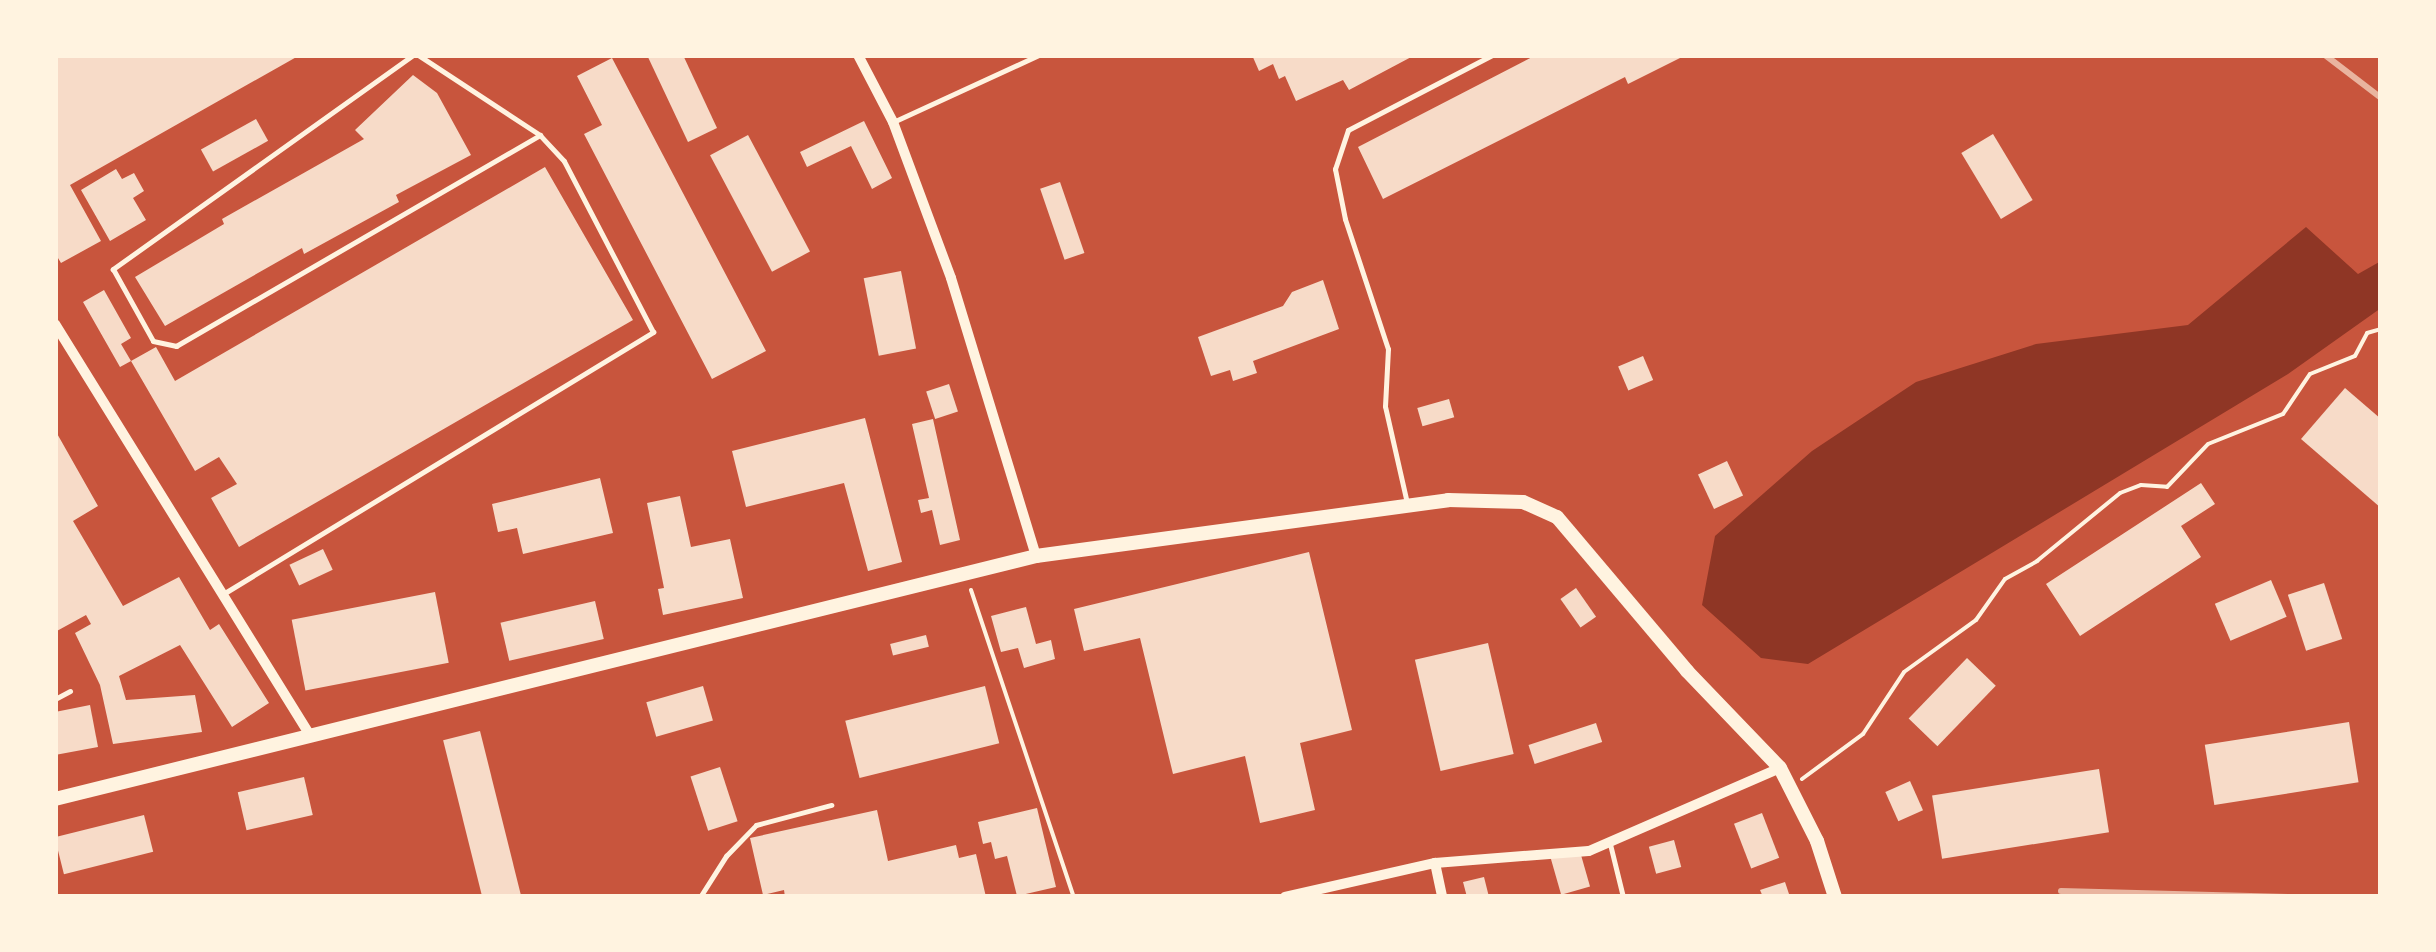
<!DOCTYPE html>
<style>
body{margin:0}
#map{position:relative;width:2436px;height:952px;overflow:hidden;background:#c8553d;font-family:"Nunito Sans",sans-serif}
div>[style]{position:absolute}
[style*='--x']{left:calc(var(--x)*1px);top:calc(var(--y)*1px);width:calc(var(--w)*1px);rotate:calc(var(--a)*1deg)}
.water>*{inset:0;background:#8f3625}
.building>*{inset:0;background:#f7dbc8;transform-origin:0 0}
.path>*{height:4px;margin:-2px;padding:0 2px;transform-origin:2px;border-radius:2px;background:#fff3e0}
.service>*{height:5px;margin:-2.5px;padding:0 2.5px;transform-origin:2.5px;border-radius:2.5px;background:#fff3e0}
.minor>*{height:10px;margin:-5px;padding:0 5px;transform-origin:5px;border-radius:5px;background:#fff3e0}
.tertiary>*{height:14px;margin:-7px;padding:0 7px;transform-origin:7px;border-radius:7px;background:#fff3e0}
.rail>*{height:6px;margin:-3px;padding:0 3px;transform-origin:3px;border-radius:3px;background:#e9b49f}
span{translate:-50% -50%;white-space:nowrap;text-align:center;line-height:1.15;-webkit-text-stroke:10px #fff3e0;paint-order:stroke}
.frame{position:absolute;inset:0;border:58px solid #fff3e0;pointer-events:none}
</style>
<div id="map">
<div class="water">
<i style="clip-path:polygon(2306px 227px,2358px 274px,2381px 261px,2381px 308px,2288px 374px,1808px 664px,1761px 658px,1702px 605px,1715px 536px,1812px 451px,1916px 382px,2036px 344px,2188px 325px)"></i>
</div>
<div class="building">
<i style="clip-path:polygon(300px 55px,70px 185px,101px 241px,61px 263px,55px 253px,55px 56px)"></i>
<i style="clip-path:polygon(647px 55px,683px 55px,717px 128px,688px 142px)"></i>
<i style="clip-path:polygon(1252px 55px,1415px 55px,1349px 90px,1343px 80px,1296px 101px,1285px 76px,1279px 79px,1273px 64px,1259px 71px)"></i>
<i style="clip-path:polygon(1536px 55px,1686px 55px,1628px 84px,1625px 77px,1383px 199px,1358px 147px)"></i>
<i style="clip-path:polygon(612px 58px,766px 351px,712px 379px,584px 134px,602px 125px,577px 76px)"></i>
<i style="clip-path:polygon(413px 75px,437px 93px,471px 155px,396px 195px,399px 202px,304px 254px,302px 248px,165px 326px,135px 277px,224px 224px,222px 219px,364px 139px,355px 130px)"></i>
<i style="left:256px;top:119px;width:25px;height:63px;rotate:61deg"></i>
<i style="clip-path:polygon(864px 121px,892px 178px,872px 189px,851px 146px,807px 167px,800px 152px)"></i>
<i style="left:1993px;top:134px;width:77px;height:37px;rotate:59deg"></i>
<i style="left:748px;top:135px;width:132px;height:43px;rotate:62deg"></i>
<i style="clip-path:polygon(545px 167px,633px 320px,239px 547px,211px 498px,237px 484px,219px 457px,195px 471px,131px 361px,156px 347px,175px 381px)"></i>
<i style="clip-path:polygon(116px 169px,122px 179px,134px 173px,144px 191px,133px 198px,146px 220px,110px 241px,81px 190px)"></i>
<i style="left:1060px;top:182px;width:75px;height:21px;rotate:71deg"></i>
<i style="left:901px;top:271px;width:79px;height:38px;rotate:79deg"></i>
<i style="clip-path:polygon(1323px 280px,1339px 329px,1253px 361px,1257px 373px,1233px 381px,1230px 370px,1211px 376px,1198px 337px,1283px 306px,1292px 292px)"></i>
<i style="clip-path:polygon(104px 290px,131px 338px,121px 344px,131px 361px,120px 367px,83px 302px)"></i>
<i style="left:1643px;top:356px;width:26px;height:27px;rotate:67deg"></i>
<i style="left:949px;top:384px;width:29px;height:24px;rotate:72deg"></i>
<i style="clip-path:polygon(2345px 388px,2381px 419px,2381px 508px,2301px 439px)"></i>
<i style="left:1449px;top:399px;width:19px;height:33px;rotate:74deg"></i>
<i style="clip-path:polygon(865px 418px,902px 562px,868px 571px,844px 483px,746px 507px,732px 451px)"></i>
<i style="clip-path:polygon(933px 419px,960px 540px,940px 545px,932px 510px,921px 513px,918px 500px,929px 498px,912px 424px)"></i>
<i style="clip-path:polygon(55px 430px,98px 506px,73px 521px,123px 606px,179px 577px,210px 630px,219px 624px,269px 703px,232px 727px,180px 645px,119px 676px,126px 700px,195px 695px,202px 732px,113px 744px,100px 685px,75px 633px,91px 624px,86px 615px,55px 632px)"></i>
<i style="left:1727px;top:461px;width:38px;height:32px;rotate:65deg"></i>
<i style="clip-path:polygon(600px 478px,613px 533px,523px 554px,517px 528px,498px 532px,492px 504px)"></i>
<i style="clip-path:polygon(2201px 483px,2215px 504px,2181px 526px,2201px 557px,2080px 636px,2046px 584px)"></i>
<i style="clip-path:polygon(680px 496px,691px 547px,730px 539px,743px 598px,663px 615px,658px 589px,664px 588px,647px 503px)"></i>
<i style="left:323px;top:549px;width:23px;height:37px;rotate:65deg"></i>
<i style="clip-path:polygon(1309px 552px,1352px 730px,1300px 743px,1315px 810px,1260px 823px,1245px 756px,1173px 774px,1140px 638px,1084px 651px,1074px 609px)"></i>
<i style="left:2271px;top:580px;width:40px;height:61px;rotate:67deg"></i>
<i style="left:2324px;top:583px;width:59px;height:38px;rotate:72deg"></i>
<i style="left:1576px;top:588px;width:35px;height:19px;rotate:55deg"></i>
<i style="left:435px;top:592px;width:72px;height:146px;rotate:79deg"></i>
<i style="left:595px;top:601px;width:39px;height:97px;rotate:77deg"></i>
<i style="clip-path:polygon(1026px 607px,1036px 644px,1051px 640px,1055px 659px,1024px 668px,1018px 648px,1001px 652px,991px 616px)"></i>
<i style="left:926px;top:635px;width:12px;height:37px;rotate:76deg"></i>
<i style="left:1488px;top:643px;width:114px;height:75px;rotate:77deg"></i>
<i style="left:1967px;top:658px;width:40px;height:84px;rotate:44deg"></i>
<i style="left:703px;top:686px;width:36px;height:59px;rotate:74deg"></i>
<i style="left:985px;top:686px;width:59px;height:144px;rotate:76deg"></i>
<i style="clip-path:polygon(90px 705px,98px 747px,55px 755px,55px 712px)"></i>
<i style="left:2349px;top:722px;width:61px;height:146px;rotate:81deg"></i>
<i style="left:1596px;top:723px;width:20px;height:71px;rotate:72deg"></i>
<i style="left:480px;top:731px;width:171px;height:38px;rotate:76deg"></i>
<i style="left:720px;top:767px;width:57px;height:31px;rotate:72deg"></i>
<i style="left:2099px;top:769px;width:64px;height:169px;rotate:81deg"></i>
<i style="left:304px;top:777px;width:39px;height:68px;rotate:77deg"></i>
<i style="left:1910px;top:781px;width:32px;height:27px;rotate:66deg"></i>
<i style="clip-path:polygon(1037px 808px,1056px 887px,1017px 896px,1007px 856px,995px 859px,991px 842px,983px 844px,978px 822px)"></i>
<i style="clip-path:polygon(877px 810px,888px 861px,956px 845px,959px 858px,976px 854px,986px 897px,785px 897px,784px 890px,763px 895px,750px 838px)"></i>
<i style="left:1762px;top:813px;width:48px;height:30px;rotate:69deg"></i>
<i style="left:144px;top:815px;width:38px;height:92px;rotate:76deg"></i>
<i style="left:1674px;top:840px;width:28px;height:26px;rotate:75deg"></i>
<i style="left:1579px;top:848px;width:40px;height:30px;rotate:74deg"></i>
<i style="clip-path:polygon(1484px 877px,1489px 897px,1467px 897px,1463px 882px)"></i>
<i style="clip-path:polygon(1785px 882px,1790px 897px,1763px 897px,1760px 890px)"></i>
</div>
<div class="path">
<i style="--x:971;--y:590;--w:324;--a:71.5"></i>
<i style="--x:1802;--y:779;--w:76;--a:-36.4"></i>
<i style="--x:1863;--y:734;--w:74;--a:-56.5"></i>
<i style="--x:1904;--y:672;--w:89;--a:-35.8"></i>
<i style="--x:1976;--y:620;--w:50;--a:-54.7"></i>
<i style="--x:2005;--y:579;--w:37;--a:-29"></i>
<i style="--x:2037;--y:561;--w:107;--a:-39.3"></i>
<i style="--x:2120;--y:493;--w:22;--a:-21"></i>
<i style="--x:2141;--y:485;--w:26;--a:4"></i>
<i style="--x:2167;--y:487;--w:59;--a:-46.4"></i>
<i style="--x:2208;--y:444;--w:81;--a:-21.8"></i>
<i style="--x:2283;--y:414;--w:48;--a:-56"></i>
<i style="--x:2310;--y:374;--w:48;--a:-21.8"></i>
<i style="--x:2355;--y:356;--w:26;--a:-62"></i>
<i style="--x:2367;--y:333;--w:15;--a:-16"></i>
</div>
<div class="service">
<i style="--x:413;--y:55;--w:369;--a:144.5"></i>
<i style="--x:113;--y:269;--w:82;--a:60.9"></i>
<i style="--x:153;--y:341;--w:24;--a:12"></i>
<i style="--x:176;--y:346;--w:421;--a:-30.1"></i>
<i style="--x:893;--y:122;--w:161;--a:-24.7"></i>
<i style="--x:1407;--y:503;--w:99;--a:-102.8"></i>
<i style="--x:1385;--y:406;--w:57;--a:-87"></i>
<i style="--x:1388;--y:349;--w:137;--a:-108.3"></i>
<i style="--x:1345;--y:219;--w:51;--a:-101.3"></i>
<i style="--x:1335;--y:169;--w:41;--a:-71.6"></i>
<i style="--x:1348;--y:130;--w:162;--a:-27.5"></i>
<i style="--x:223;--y:594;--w:504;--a:-31.35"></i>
<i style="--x:653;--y:332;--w:193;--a:-117.5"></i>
<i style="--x:564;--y:161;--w:35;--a:-133"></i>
<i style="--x:540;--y:135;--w:146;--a:-146.7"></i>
<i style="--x:55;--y:699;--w:17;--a:-28"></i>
<i style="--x:1610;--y:844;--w:55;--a:76.2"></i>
<i style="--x:700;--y:897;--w:49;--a:-57.6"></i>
<i style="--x:726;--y:856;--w:43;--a:-45.9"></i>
<i style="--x:756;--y:825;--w:78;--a:-14.9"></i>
</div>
<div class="minor">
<i style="--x:858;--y:55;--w:76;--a:62.4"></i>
<i style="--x:893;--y:122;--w:166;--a:69.6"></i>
<i style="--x:951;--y:278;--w:291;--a:73"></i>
<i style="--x:55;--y:324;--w:482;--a:58.2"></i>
<i style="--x:1435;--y:863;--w:35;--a:78"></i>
<i style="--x:1285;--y:897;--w:154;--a:-12.8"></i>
<i style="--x:1435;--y:863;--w:154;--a:-4.5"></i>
<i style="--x:1589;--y:851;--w:208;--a:-23.5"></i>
</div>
<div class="tertiary">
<i style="--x:55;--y:799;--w:1011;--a:-13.91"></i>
<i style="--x:1036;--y:556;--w:416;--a:-7.7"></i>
<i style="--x:1448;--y:500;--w:75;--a:1.5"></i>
<i style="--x:1523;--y:502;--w:37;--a:24"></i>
<i style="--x:1557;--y:517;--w:202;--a:49.8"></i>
<i style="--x:1687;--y:671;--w:134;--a:46.2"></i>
<i style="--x:1780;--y:768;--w:82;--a:63.1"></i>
<i style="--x:1817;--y:841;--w:59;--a:72.2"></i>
</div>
<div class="rail">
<i style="--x:2325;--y:55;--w:71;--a:37.5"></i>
<i style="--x:2061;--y:891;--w:229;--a:1.5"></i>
</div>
<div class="frame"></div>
</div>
